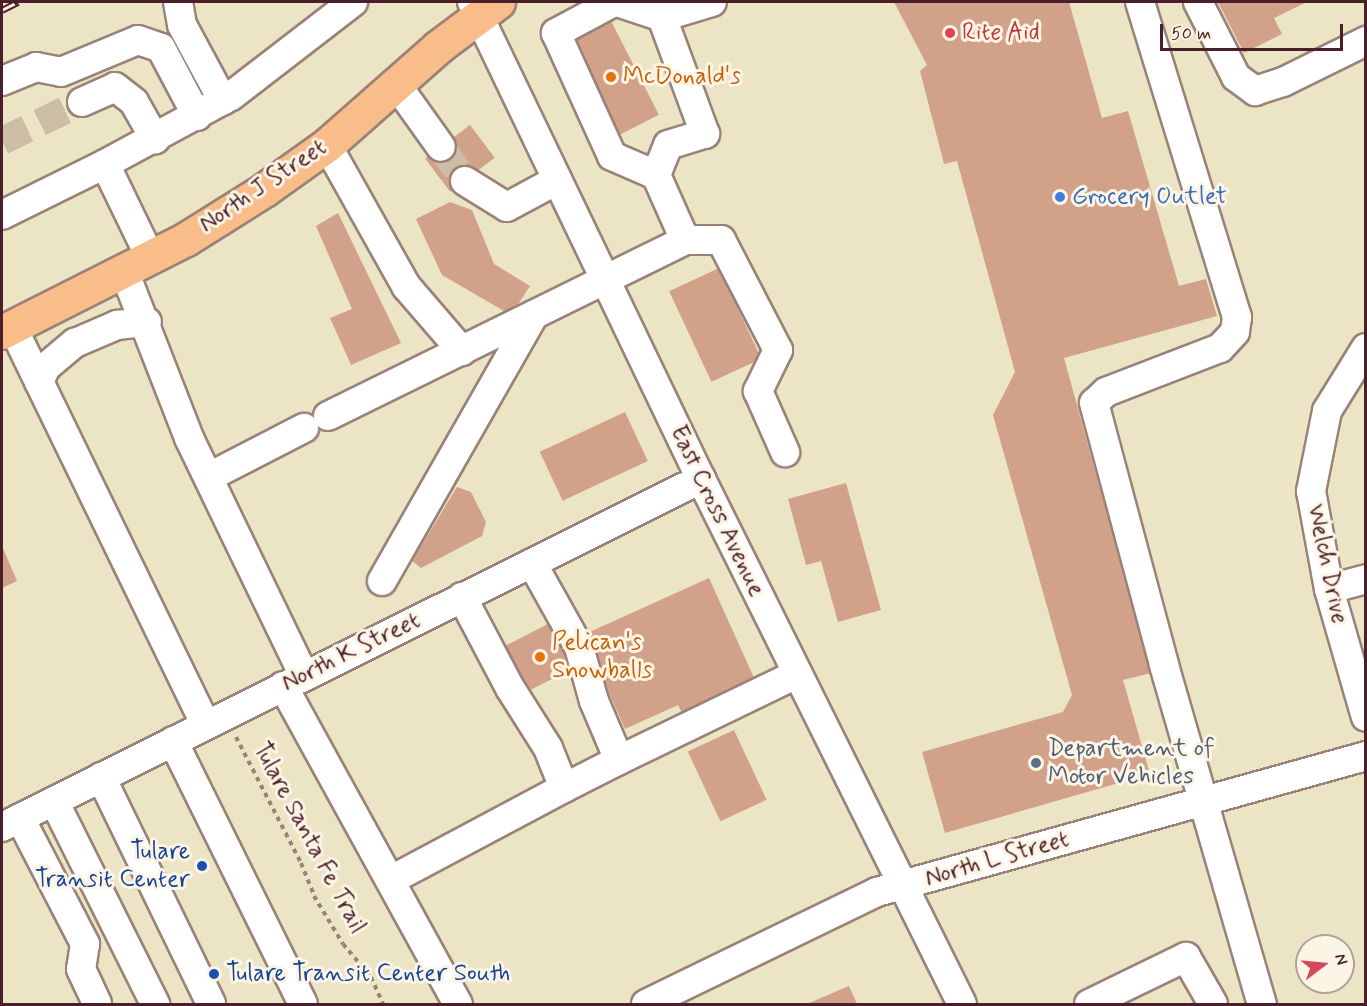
<!DOCTYPE html>
<style>
body{margin:0}
#map{position:relative;width:1367px;height:1006px;overflow:hidden;background:#ebe4c5;font-family:Mynerve,sans-serif}
div>[style]{position:absolute}
[style*='--x']{left:calc(var(--x)*1px);top:calc(var(--y)*1px);width:calc(var(--w)*1px);rotate:calc(var(--a)*1deg)}
.building>*{inset:0;background:#d2a18a;transform-origin:0 0}
.minor-tunnel>*{height:28px;margin-top:-14px;transform-origin:0;background:repeating-linear-gradient(90deg,#cbbda6 0 28px,transparent 0 42px)}
.path>*{height:4px;margin-top:-2px;transform-origin:0;background:repeating-linear-gradient(90deg,#9a8278 0 4.5px,transparent 0 9px)}
.roads{filter:drop-shadow(2px 0 #9a8278) drop-shadow(-2px 0 #9a8278) drop-shadow(0 2px #9a8278) drop-shadow(0 -2px #9a8278)}
.minor>*{height:28px;margin:-14px;padding:0 14px;transform-origin:14px;border-radius:14px;background:#fff}
.major>*{height:33px;margin:-16.5px;padding:0 16.5px;transform-origin:16.5px;border-radius:16.5px;background:#f8bd89}
.rail>*{height:7px;margin-top:-3.5px;transform-origin:0;background:repeating-linear-gradient(90deg,#fcf5e5 0 14px,#4a1f2b 0 28px);box-sizing:border-box;border-block:2px solid #4a1f2b}
.dots>*{width:16px;height:16px;translate:-50% -50%;box-sizing:border-box;border:3px solid #fcf5e5;border-radius:50%}
span{translate:-50% -50%;white-space:nowrap;text-align:center;line-height:1.15;-webkit-text-stroke:6px #fcf5e5;paint-order:stroke}
.health-label{font-size:24px;color:#be3a42}
.left{translate:0 -50%;text-align:left}
.food-label{font-size:24px;color:#c56008}
.street-label{font-size:24px;color:#4a1f2b}
.shop-label{font-size:24px;color:#366cbe}
.service-label{font-size:24px;color:#4e5e75}
.transit-label{font-size:24px;color:#164399}
.right{translate:-100% -50%;text-align:right}
.frame{position:absolute;inset:0;border:3px solid #4a1f2b;pointer-events:none}
.north{position:absolute;left:1295px;top:934px;width:60px;height:60px;box-sizing:border-box;background:#fcf5e5;border:2px solid #b59f9b;border-radius:50%;rotate:74deg;font-size:16px;font-weight:700;line-height:24px;text-align:center;color:#4a1f2b}
.north::after{content:'';display:block;margin:auto;width:21px;height:27px;background:#d1495b;clip-path:polygon(50% 0,100% 100%,50% 72%,0 100%)}
.scale{position:absolute;left:1160px;top:24px;width:183px;height:27px;box-sizing:border-box;border:3px solid #4a1f2b;border-top:0;padding-left:8px;font-size:18px;line-height:21px;white-space:nowrap;color:#4a1f2b;-webkit-text-stroke:4px #fcf5e5;paint-order:stroke}
</style>
<div id="map">
<div class="building">
<i style="clip-path:polygon(894px 2px,1069px 2px,1102px 118px,1128px 111px,1179px 286px,1206px 279px,1217px 316px,1064px 358px,1151px 673px,1123px 680px,1150px 774px,945px 833px,922px 752px,1063px 712px,1072px 695px,993px 415px,1015px 372px,957px 161px,944px 164px,920px 71px,927px 65px)"></i>
<i style="clip-path:polygon(1218px 2px,1307px 2px,1274px 18px,1282px 34px,1244px 53px)"></i>
<i style="left:608px;top:15px;width:112px;height:51px;rotate:63deg"></i>
<i style="left:470px;top:125px;width:41px;height:56px;rotate:53deg"></i>
<i style="clip-path:polygon(450px 202px,472px 210px,494px 264px,530px 286px,511px 315px,442px 275px,416px 219px)"></i>
<i style="clip-path:polygon(338px 213px,401px 343px,351px 365px,330px 318px,352px 309px,316px 226px)"></i>
<i style="left:719px;top:268px;width:100px;height:55px;rotate:65deg"></i>
<i style="left:625px;top:412px;width:54px;height:94px;rotate:65deg"></i>
<i style="clip-path:polygon(846px 483px,881px 610px,838px 622px,821px 561px,806px 565px,788px 499px)"></i>
<i style="clip-path:polygon(457px 487px,471px 492px,486px 522px,482px 536px,421px 568px,412px 561px)"></i>
<i style="clip-path:polygon(2px 546px,17px 581px,2px 588px)"></i>
<i style="clip-path:polygon(709px 578px,755px 680px,682px 713px,678px 705px,625px 729px,583px 635px)"></i>
<i style="clip-path:polygon(562px 623px,578px 654px,561px 662px,566px 672px,528px 691px,505px 646px,548px 624px,551px 629px)"></i>
<i style="left:734px;top:730px;width:77px;height:51px;rotate:65deg"></i>
<i style="clip-path:polygon(849px 986px,857px 1004px,807px 1004px)"></i>
</div>
<div class="minor-tunnel">
<i style="--x:2;--y:141;--w:89;--a:-26"></i>
<i style="--x:441;--y:147;--w:42;--a:54.8"></i>
</div>
<div class="path">
<i style="--x:236;--y:737;--w:142;--a:62.7"></i>
<i style="--x:301;--y:863;--w:35;--a:68"></i>
<i style="--x:314;--y:896;--w:56;--a:58.9"></i>
<i style="--x:343;--y:944;--w:43;--a:49.7"></i>
<i style="--x:371;--y:977;--w:30;--a:66"></i>
</div>
<div class="roads">
<div class="minor">
<i style="--x:178;--y:2;--w:23;--a:80"></i>
<i style="--x:182;--y:25;--w:86;--a:61.7"></i>
<i style="--x:472;--y:2;--w:529;--a:64.36"></i>
<i style="--x:701;--y:479;--w:586;--a:63.57"></i>
<i style="--x:614;--y:2;--w:66;--a:151.9"></i>
<i style="--x:556;--y:33;--w:135;--a:65.5"></i>
<i style="--x:612;--y:156;--w:48;--a:23.4"></i>
<i style="--x:617;--y:2;--w:47;--a:18.4"></i>
<i style="--x:1140;--y:2;--w:330;--a:72.9"></i>
<i style="--x:1237;--y:317;--w:15;--a:98"></i>
<i style="--x:1235;--y:332;--w:22;--a:133"></i>
<i style="--x:1220;--y:348;--w:122;--a:158.9"></i>
<i style="--x:1106;--y:392;--w:16;--a:137"></i>
<i style="--x:1094;--y:403;--w:271;--a:75"></i>
<i style="--x:1164;--y:665;--w:353;--a:73.9"></i>
<i style="--x:1198;--y:2;--w:84;--a:63.1"></i>
<i style="--x:1236;--y:77;--w:24;--a:36"></i>
<i style="--x:1255;--y:91;--w:29;--a:-18"></i>
<i style="--x:1283;--y:82;--w:93;--a:-26.3"></i>
<i style="--x:2;--y:81;--w:37;--a:-22"></i>
<i style="--x:36;--y:67;--w:25;--a:11"></i>
<i style="--x:61;--y:72;--w:83;--a:-22.6"></i>
<i style="--x:138;--y:40;--w:24;--a:19"></i>
<i style="--x:161;--y:48;--w:77;--a:62.1"></i>
<i style="--x:396;--y:84;--w:77;--a:54.5"></i>
<i style="--x:82;--y:102;--w:36;--a:-24"></i>
<i style="--x:115;--y:87;--w:24;--a:38"></i>
<i style="--x:134;--y:102;--w:43;--a:60.4"></i>
<i style="--x:327;--y:145;--w:162;--a:60.7"></i>
<i style="--x:406;--y:286;--w:86;--a:49.3"></i>
<i style="--x:465;--y:181;--w:49;--a:31.8"></i>
<i style="--x:507;--y:207;--w:57;--a:-28.4"></i>
<i style="--x:2;--y:215;--w:115;--a:-26.3"></i>
<i style="--x:685;--y:240;--w:71;--a:-114"></i>
<i style="--x:656;--y:175;--w:32;--a:-68"></i>
<i style="--x:668;--y:145;--w:39;--a:-17"></i>
<i style="--x:705;--y:134;--w:125;--a:-110.2"></i>
<i style="--x:662;--y:17;--w:52;--a:-16.7"></i>
<i style="--x:150;--y:257;--w:103;--a:-115.8"></i>
<i style="--x:105;--y:164;--w:143;--a:-28.4"></i>
<i style="--x:231;--y:96;--w:154;--a:-37.6"></i>
<i style="--x:124;--y:271;--w:179;--a:68.7"></i>
<i style="--x:189;--y:438;--w:264;--a:64.2"></i>
<i style="--x:12;--y:326;--w:442;--a:64.1"></i>
<i style="--x:1366;--y:348;--w:74;--a:121.8"></i>
<i style="--x:1327;--y:411;--w:82;--a:101.3"></i>
<i style="--x:1311;--y:491;--w:100;--a:79.6"></i>
<i style="--x:1329;--y:589;--w:133;--a:73.9"></i>
<i style="--x:39;--y:382;--w:17;--a:-65"></i>
<i style="--x:46;--y:367;--w:38;--a:-40"></i>
<i style="--x:75;--y:343;--w:46;--a:-23.2"></i>
<i style="--x:117;--y:325;--w:30;--a:-6"></i>
<i style="--x:328;--y:416;--w:398;--a:-26.2"></i>
<i style="--x:685;--y:240;--w:36;--a:0"></i>
<i style="--x:721;--y:240;--w:124;--a:62.6"></i>
<i style="--x:778;--y:350;--w:46;--a:116"></i>
<i style="--x:758;--y:391;--w:67;--a:66.1"></i>
<i style="--x:209;--y:477;--w:107;--a:-27.3"></i>
<i style="--x:532;--y:563;--w:96;--a:60.8"></i>
<i style="--x:579;--y:647;--w:56;--a:74.5"></i>
<i style="--x:594;--y:701;--w:64;--a:67"></i>
<i style="--x:619;--y:760;--w:62;--a:153"></i>
<i style="--x:382;--y:581;--w:306;--a:-60.3"></i>
<i style="--x:1329;--y:589;--w:38;--a:-15"></i>
<i style="--x:283;--y:686;--w:363;--a:61.2"></i>
<i style="--x:173;--y:741;--w:293;--a:63.7"></i>
<i style="--x:619;--y:760;--w:198;--a:-25.8"></i>
<i style="--x:101;--y:777;--w:252;--a:64.1"></i>
<i style="--x:54;--y:801;--w:227;--a:63.5"></i>
<i style="--x:20;--y:818;--w:142;--a:62.7"></i>
<i style="--x:85;--y:944;--w:25;--a:99"></i>
<i style="--x:81;--y:969;--w:38;--a:65"></i>
<i style="--x:2;--y:827;--w:781;--a:-26.47"></i>
<i style="--x:391;--y:880;--w:196;--a:-28"></i>
<i style="--x:564;--y:788;--w:43;--a:-111.8"></i>
<i style="--x:548;--y:748;--w:71;--a:-122.3"></i>
<i style="--x:510;--y:688;--w:103;--a:-117.8"></i>
<i style="--x:646;--y:1004;--w:257;--a:-25.9"></i>
<i style="--x:877;--y:892;--w:508;--a:-15.54"></i>
<i style="--x:1089;--y:1004;--w:108;--a:-25.9"></i>
<i style="--x:1186;--y:957;--w:54;--a:60.1"></i>
</div>
<div class="major">
<i style="--x:2;--y:332;--w:206;--a:-26.8"></i>
<i style="--x:186;--y:239;--w:92;--a:-32.1"></i>
<i style="--x:264;--y:190;--w:77;--a:-35.5"></i>
<i style="--x:327;--y:145;--w:148;--a:-41.4"></i>
<i style="--x:438;--y:47;--w:75;--a:-36.9"></i>
</div>
</div>
<div class="rail">
<i style="--x:2;--y:10;--w:18;--a:-27"></i>
</div>
<div class="dots">
<i style="left:950px;top:33px;background:#e0444e"></i>
<i style="left:611px;top:77px;background:#e8710a"></i>
<i style="left:1060px;top:197px;background:#3f7fe0"></i>
<i style="left:540px;top:657px;background:#e8710a"></i>
<i style="left:1036px;top:763px;background:#5c6f8a"></i>
<i style="left:202px;top:866px;background:#1a4fb4"></i>
<i style="left:214px;top:974px;background:#1a4fb4"></i>
</div>
<div class="health-label">
<span class="left" style="left:962px;top:33px">Rite Aid</span>
</div>
<div class="food-label">
<span class="left" style="left:623px;top:77px">McDonald's</span>
<span class="left" style="left:552px;top:657px">Pelican's<br>Snowballs</span>
</div>
<div class="street-label">
<span style="left:263px;top:186px;rotate:-34deg">North J Street</span>
<span style="left:717px;top:511px;rotate:64deg">East Cross Avenue</span>
<span style="left:1327px;top:564px;rotate:78deg">Welch Drive</span>
<span style="left:351px;top:652px;rotate:-26deg">North K Street</span>
<span style="left:309px;top:838px;rotate:62deg">Tulare Santa Fe Trail</span>
<span style="left:997px;top:859px;rotate:-16deg">North L Street</span>
</div>
<div class="shop-label">
<span class="left" style="left:1072px;top:197px">Grocery Outlet</span>
</div>
<div class="service-label">
<span class="left" style="left:1048px;top:763px">Department of<br>Motor Vehicles</span>
</div>
<div class="transit-label">
<span class="right" style="left:190px;top:866px">Tulare<br>Transit Center</span>
<span class="left" style="left:226px;top:974px">Tulare Transit Center South</span>
</div>
<div class="frame"></div>
<div class="north">N</div>
<div class="scale">50 m</div>
</div>
